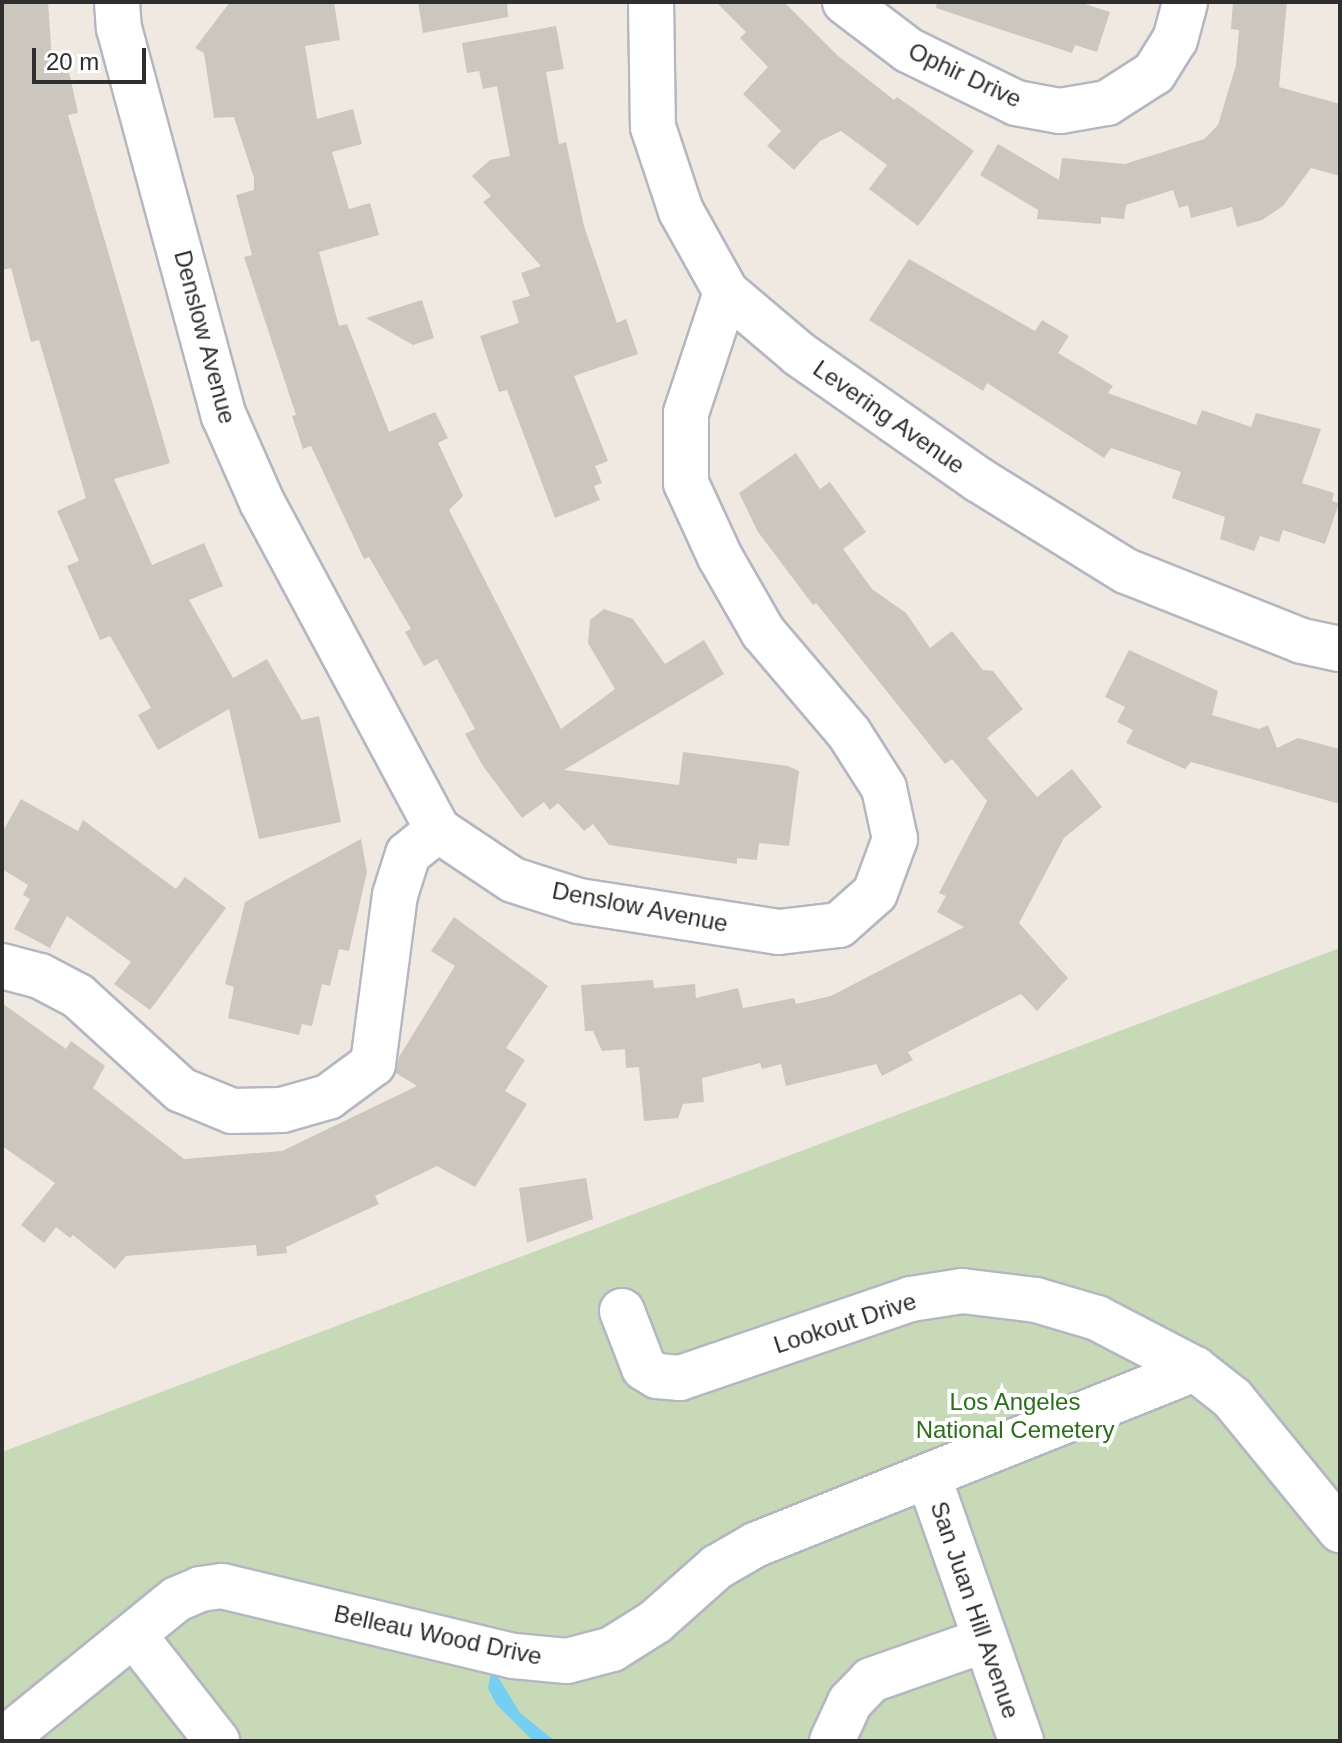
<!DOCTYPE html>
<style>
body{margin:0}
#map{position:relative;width:1342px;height:1743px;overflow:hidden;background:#efe9e1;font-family:Arial,sans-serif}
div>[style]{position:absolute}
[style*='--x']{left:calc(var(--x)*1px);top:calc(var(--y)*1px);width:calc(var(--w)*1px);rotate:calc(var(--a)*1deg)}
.cemetery>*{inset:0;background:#c8d9b8}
.water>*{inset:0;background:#75cff0}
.building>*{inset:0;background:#cbc7bf}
.roads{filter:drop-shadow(2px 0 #b4b7c1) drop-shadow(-2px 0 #b4b7c1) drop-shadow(0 2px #b4b7c1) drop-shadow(0 -2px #b4b7c1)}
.minor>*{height:44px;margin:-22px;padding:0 22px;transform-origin:22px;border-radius:22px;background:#fff}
span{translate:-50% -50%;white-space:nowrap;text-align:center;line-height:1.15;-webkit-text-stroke:8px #fff;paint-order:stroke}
.street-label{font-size:24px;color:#2e2e2e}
.park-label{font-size:24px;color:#2c6e1b}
.frame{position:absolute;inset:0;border:4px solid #2e2e2e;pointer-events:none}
.scale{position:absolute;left:32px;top:48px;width:114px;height:36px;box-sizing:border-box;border:4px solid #2e2e2e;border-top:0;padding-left:10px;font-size:24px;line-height:28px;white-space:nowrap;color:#2e2e2e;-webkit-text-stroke:6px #fff;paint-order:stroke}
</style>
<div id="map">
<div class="cemetery">
<i style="clip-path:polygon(1340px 948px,1340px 1741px,2px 1741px,2px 1452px)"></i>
</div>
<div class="water">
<i style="clip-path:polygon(492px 1667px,520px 1713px,555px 1741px,533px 1741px,496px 1704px,488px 1688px)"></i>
</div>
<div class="building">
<i style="clip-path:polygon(2px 2px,48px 2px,52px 61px,66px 58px,78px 113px,68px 115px,170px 463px,114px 479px,152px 565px,204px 543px,223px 586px,189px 600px,233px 678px,267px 659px,302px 720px,319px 716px,341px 822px,259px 839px,229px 709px,158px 750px,138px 715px,151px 708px,110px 636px,100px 640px,67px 566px,79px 561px,57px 511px,86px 498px,39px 340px,31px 342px,11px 268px,2px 270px)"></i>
<i style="clip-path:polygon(230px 2px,334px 2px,340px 40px,305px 46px,317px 119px,353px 109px,362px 144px,332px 152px,349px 209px,370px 203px,379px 235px,319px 252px,339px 326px,347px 324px,389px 432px,435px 412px,448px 438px,438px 443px,463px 496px,449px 510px,561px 729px,615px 689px,588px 643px,590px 620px,604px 609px,633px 619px,665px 664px,704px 640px,724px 674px,564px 770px,679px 785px,683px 752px,788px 766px,799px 771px,789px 846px,759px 843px,757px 860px,737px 858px,737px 864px,609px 845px,593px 824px,584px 831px,558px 803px,550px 810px,544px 802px,522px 818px,483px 766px,465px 734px,475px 729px,437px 659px,424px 666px,405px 632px,411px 629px,369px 557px,364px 559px,311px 446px,303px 449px,292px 416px,296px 415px,244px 257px,252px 255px,236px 195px,254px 190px,254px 178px,234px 117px,214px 118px,204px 53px,195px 48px)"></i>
<i style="clip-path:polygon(418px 2px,507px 2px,508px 17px,423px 33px)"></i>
<i style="clip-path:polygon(716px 2px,784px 2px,837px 55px,894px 100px,897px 97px,974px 151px,918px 226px,869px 189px,887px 165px,841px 131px,820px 141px,794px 170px,767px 146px,781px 131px,743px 94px,768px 67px,740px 38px,746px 32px)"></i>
<i style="clip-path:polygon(937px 2px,1079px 2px,1110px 12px,1097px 52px,1075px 45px,1072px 53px,936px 8px)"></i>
<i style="clip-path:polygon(1233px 2px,1287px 2px,1279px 87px,1340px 104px,1340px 176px,1311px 168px,1283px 206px,1262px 220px,1237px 227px,1232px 207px,1191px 218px,1188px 205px,1179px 208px,1173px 190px,1126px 205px,1124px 219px,1101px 217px,1101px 224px,1037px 219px,1038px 210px,980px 175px,998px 144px,1059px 180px,1062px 158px,1125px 164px,1204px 139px,1218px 125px,1236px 65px,1239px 30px,1231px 29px)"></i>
<i style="clip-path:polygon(556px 26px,564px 69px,546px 72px,559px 144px,566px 142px,584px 226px,617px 323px,626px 319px,638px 354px,574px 376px,608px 461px,595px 466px,602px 483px,594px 486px,600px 500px,555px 518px,507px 390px,499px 392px,480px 336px,519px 323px,512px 301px,530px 296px,521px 273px,541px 266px,483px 202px,491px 196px,472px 176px,490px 160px,510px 156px,497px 86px,483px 89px,479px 71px,467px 73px,462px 43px)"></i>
<i style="clip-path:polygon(909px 259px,1035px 331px,1042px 320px,1069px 336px,1058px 353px,1113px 386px,1108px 393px,1196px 425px,1202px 410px,1251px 427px,1256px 413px,1321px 429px,1302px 483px,1334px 493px,1332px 501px,1339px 503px,1325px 544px,1283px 530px,1279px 542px,1260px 536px,1254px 551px,1220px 539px,1225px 517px,1172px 498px,1181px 472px,1111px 448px,1104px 458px,987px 383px,983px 391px,869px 320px)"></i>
<i style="clip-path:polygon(422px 300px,434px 338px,413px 345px,366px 318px)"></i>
<i style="clip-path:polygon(796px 453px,820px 489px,830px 482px,866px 532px,843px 549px,872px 589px,906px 613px,930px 648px,952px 631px,983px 670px,993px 671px,1023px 709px,987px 738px,1037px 797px,1072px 769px,1102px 807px,1064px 838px,1019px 923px,1068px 978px,1037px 1011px,1021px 994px,908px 1052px,913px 1060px,882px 1076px,876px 1064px,786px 1086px,781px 1064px,762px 1069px,760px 1063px,702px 1078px,704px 1102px,683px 1104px,678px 1118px,644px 1121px,639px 1067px,626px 1068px,625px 1049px,602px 1051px,593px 1031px,585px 1031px,581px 985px,653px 980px,654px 988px,695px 984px,696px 998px,738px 988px,743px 1008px,794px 998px,796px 1004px,831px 996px,964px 927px,937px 912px,946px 896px,939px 893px,987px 801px,952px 759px,945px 764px,816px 603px,813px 605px,758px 532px,739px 493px)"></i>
<i style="clip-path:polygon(1129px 650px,1218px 691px,1212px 715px,1259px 729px,1268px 725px,1277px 748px,1298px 738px,1340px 749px,1340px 804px,1191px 762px,1185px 769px,1126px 743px,1133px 730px,1117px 722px,1125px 707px,1105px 697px)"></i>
<i style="clip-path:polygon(21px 799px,78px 831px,83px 820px,176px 889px,185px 877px,226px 908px,150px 1010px,114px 984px,131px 962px,67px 916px,50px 948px,14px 929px,30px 899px,23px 895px,28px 885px,2px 869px,2px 833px)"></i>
<i style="clip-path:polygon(361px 839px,367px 872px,349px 951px,339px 949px,330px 986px,322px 984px,312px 1026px,302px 1024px,299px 1035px,228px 1018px,234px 987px,225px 984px,245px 902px)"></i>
<i style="clip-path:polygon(454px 917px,548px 986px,506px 1048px,525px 1060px,505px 1091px,527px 1104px,475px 1187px,437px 1166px,375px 1196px,379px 1204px,286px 1247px,287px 1253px,257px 1256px,256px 1245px,126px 1256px,115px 1269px,73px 1235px,70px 1238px,56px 1227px,44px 1243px,21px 1225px,55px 1183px,2px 1146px,2px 1003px,66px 1049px,71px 1041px,105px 1066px,93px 1088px,184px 1159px,282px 1151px,417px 1086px,396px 1073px,399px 1057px,455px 966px,431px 951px)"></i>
<i style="clip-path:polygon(586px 1178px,593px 1219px,527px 1243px,519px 1188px)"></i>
</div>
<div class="roads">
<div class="minor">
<i style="--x:117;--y:2;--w:26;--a:86"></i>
<i style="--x:119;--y:28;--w:402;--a:74.9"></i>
<i style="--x:224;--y:416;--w:94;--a:66.2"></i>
<i style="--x:262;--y:502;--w:372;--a:61.8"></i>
<i style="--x:438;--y:830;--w:90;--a:33.7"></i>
<i style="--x:513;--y:880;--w:69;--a:17.7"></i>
<i style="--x:579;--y:901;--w:202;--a:8.8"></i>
<i style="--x:779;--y:932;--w:60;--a:-6.7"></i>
<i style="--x:839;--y:925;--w:48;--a:-41.6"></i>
<i style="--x:875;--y:893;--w:58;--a:-69.7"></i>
<i style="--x:895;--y:839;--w:52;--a:-102.2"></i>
<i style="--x:884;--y:788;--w:65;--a:-122.5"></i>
<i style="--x:849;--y:733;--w:133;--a:-130.4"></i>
<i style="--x:763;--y:632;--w:86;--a:-119.8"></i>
<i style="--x:720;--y:557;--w:81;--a:-114.7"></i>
<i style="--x:686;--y:483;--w:70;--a:-90"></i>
<i style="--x:686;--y:413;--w:127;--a:-71.7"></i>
<i style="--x:651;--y:2;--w:125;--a:89.1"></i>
<i style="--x:653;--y:127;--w:89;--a:71.6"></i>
<i style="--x:681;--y:211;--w:93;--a:60.9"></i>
<i style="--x:726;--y:292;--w:96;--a:40.3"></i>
<i style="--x:799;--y:354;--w:220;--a:35"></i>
<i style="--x:979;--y:480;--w:173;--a:31.8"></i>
<i style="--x:1126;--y:571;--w:189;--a:21.7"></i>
<i style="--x:1302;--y:641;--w:39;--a:12"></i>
<i style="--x:845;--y:2;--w:79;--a:37.3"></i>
<i style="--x:908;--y:50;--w:120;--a:26.1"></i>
<i style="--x:1016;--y:103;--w:45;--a:10.3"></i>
<i style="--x:1060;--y:111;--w:48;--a:-9.7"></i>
<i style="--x:1107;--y:103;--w:56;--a:-32.6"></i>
<i style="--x:1154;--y:73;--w:39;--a:-58"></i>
<i style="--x:1175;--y:40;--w:39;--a:-75"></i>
<i style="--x:2;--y:966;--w:39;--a:15"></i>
<i style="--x:40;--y:976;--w:43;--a:27.8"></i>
<i style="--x:78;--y:996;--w:139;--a:42.4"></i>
<i style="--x:181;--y:1090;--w:55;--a:22.4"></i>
<i style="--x:232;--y:1111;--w:50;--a:-1.1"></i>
<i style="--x:282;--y:1110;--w:48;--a:-15.8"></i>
<i style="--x:328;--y:1097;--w:56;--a:-36.3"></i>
<i style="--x:373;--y:1064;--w:170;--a:-82.6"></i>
<i style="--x:395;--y:895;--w:43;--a:-72.4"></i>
<i style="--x:408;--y:854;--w:38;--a:-39"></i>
<i style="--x:622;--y:1311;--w:61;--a:68.9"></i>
<i style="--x:644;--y:1368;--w:15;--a:32"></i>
<i style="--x:657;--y:1376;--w:23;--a:5"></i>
<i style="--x:680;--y:1378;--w:244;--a:-18.9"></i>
<i style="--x:911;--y:1299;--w:52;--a:-8.9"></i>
<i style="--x:962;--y:1291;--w:75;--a:6.9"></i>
<i style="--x:1036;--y:1300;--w:64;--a:16.4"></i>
<i style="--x:1097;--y:1318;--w:110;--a:27.5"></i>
<i style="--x:1195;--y:1369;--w:47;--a:38.1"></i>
<i style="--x:1232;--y:1398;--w:171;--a:50.7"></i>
<i style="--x:929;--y:1478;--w:279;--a:70.7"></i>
<i style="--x:134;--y:1635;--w:135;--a:51.9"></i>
<i style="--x:2;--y:1741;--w:225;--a:-39.1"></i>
<i style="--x:177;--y:1599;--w:25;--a:-23"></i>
<i style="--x:200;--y:1589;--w:22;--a:-8"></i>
<i style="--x:222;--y:1586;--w:300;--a:13.5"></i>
<i style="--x:514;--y:1656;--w:53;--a:5.4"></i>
<i style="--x:567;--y:1661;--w:47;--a:-14.9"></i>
<i style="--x:612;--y:1649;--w:51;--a:-32.1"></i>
<i style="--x:655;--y:1622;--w:83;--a:-41.6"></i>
<i style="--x:717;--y:1567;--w:44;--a:-30.1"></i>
<i style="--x:755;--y:1545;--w:474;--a:-21.8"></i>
<i style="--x:832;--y:1741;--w:43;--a:-65.2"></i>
<i style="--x:850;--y:1702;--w:30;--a:-46"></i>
<i style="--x:871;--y:1680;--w:121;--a:-19.3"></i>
</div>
</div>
<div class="street-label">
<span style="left:965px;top:75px;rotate:25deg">Ophir Drive</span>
<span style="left:205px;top:337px;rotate:75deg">Denslow Avenue</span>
<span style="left:889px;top:417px;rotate:35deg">Levering Avenue</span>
<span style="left:640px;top:907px;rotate:11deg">Denslow Avenue</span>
<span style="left:845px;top:1323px;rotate:-18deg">Lookout Drive</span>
<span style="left:975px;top:1610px;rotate:71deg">San Juan Hill Avenue</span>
<span style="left:438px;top:1635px;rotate:12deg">Belleau Wood Drive</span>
</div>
<div class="park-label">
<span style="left:1015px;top:1416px">Los Angeles<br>National Cemetery</span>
</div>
<div class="frame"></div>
<div class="scale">20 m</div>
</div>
